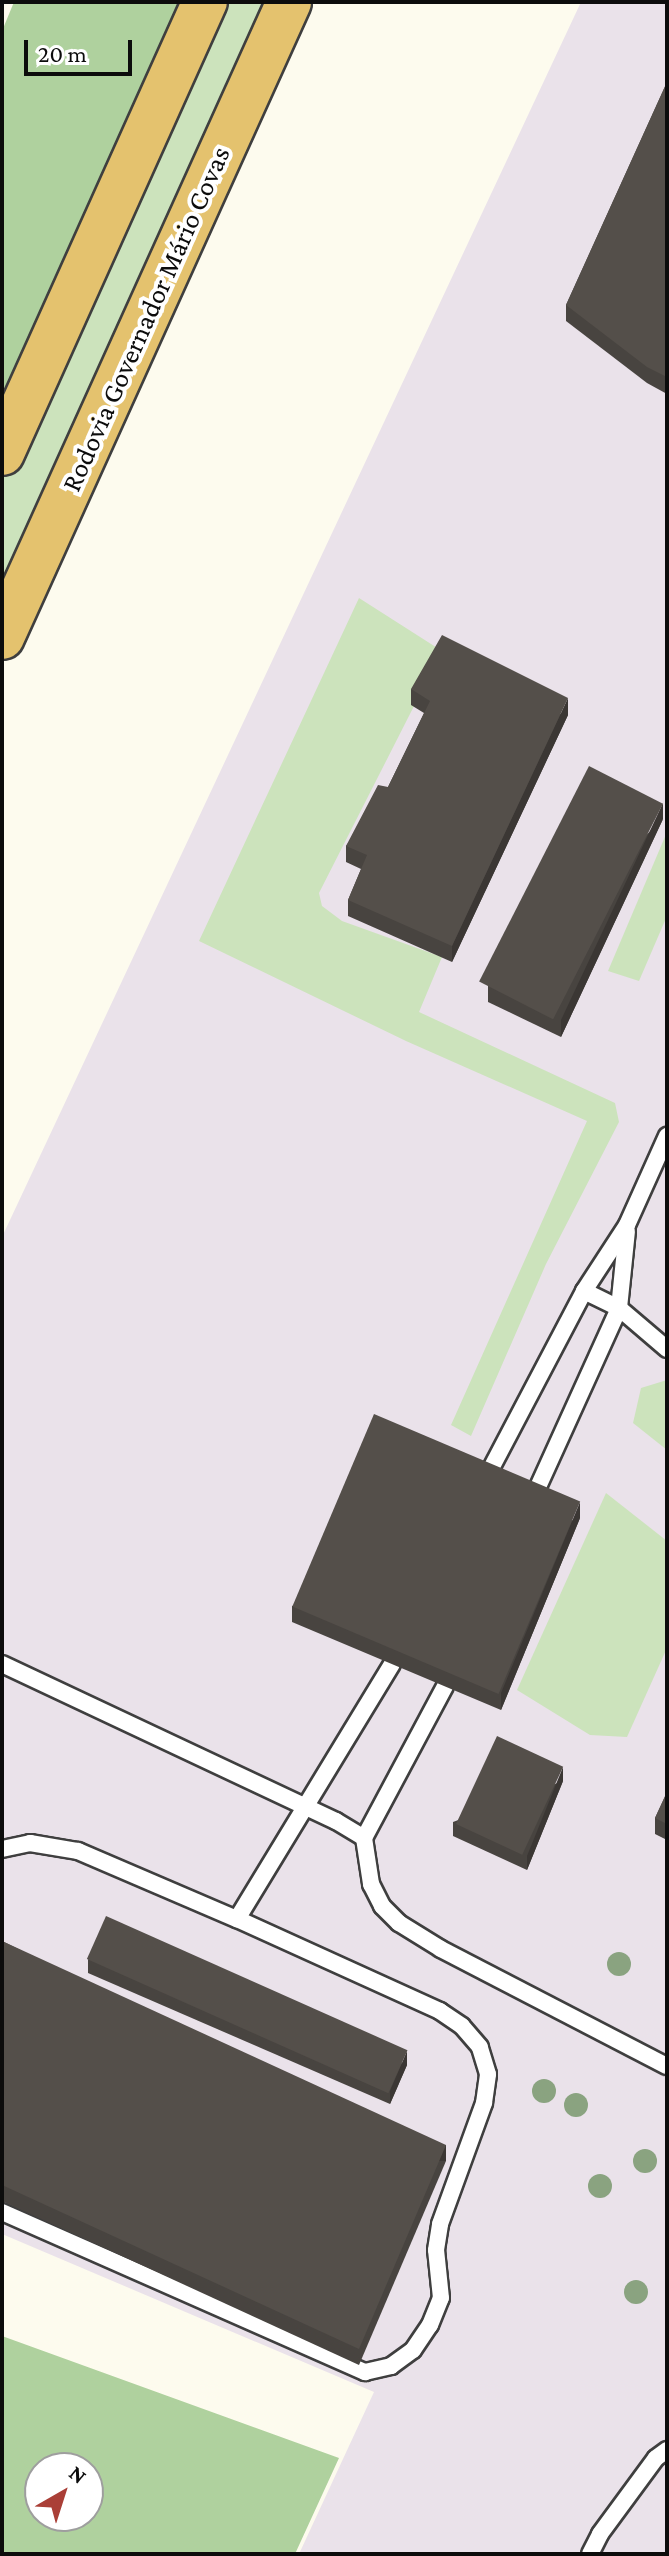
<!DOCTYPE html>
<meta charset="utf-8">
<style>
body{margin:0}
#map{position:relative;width:669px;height:2556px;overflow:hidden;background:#fdfbee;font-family:"Crimson Pro",serif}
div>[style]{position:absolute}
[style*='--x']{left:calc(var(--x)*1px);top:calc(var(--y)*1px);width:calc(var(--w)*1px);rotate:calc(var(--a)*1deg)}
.industrial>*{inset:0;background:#eae2ea}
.green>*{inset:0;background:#cce3bc}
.forest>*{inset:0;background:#afd19e}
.roads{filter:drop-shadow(2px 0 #3f3f3f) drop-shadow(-2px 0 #3f3f3f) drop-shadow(0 2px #3f3f3f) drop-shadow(0 -2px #3f3f3f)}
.service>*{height:16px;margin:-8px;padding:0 8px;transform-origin:8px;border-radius:8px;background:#fff}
.trunk>*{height:44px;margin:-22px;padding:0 22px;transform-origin:22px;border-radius:22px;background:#e4c26e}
.trees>*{width:24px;height:24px;margin:-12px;border-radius:50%;background:#8aa380}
.wall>*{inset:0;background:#484440}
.shaded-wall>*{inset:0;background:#3b3734;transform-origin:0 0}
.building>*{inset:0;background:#544f4a;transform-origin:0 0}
span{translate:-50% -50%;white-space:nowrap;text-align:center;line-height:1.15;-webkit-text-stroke:8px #fff;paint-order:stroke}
.street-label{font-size:28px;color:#0c0c0c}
.frame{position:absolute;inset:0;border:4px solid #0c0c0c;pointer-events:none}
.north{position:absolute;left:24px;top:2452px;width:80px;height:80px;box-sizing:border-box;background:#fff;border:2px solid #9e9e9e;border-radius:50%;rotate:39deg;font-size:22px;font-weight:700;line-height:32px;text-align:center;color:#0c0c0c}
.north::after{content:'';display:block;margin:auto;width:28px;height:36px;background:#aa3f37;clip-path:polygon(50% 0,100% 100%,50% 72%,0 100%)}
.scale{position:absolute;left:24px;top:40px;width:108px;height:36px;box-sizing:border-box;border:4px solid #0c0c0c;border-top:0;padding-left:10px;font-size:24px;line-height:28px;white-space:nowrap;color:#0c0c0c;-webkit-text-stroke:6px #fff;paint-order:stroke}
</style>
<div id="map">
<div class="industrial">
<i style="clip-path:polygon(581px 2px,667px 2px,667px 2554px,299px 2554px,374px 2392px,2px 2234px,2px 1237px)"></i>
</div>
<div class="green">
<i style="clip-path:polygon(205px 2px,289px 2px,2px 637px,2px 452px)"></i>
<i style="clip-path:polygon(359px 598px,442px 651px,319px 893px,322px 906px,342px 921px,442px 957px,419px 1012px,615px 1103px,619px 1122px,546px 1264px,471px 1436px,451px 1425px,587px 1121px,406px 1041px,199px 941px)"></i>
<i style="clip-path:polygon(667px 832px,667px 916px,639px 981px,608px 971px)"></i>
<i style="clip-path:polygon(667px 1380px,667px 1450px,633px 1423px,641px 1388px)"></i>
<i style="clip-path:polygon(606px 1493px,667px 1541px,667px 1648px,627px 1737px,590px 1735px,517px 1690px)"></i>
</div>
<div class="forest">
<i style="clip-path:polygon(14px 2px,205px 2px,2px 451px,2px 31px)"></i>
<i style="clip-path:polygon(evenodd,2px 2336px,339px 2458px,295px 2554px,2px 2554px,2px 2336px,40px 2468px,88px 2468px,88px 2516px,40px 2516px,40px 2468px)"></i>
</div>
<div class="roads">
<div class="service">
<i style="--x:584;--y:1291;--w:39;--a:26"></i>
<i style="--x:619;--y:1308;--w:63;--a:40.5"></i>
<i style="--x:486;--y:1478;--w:211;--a:-62.3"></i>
<i style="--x:584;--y:1291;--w:79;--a:-56.9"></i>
<i style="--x:627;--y:1225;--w:98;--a:-65.8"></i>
<i style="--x:533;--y:1498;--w:209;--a:-65.6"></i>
<i style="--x:619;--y:1308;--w:77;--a:-84.1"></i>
<i style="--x:2;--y:1664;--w:369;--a:25.2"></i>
<i style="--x:336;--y:1821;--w:33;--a:31"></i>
<i style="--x:364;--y:1838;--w:47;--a:81.3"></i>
<i style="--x:371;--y:1884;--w:25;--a:63"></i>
<i style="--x:382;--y:1906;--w:24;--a:45"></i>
<i style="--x:399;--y:1923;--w:49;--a:31.8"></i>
<i style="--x:441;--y:1949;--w:254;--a:27.4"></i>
<i style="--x:364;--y:1838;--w:172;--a:-61.9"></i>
<i style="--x:2;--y:1849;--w:29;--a:-12"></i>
<i style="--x:30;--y:1843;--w:49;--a:9.5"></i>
<i style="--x:78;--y:1851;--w:173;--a:23.2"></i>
<i style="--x:2;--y:2212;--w:397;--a:23.8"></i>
<i style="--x:365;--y:2372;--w:27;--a:-13"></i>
<i style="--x:391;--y:2366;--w:27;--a:-36"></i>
<i style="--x:413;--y:2350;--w:30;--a:-56"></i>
<i style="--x:430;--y:2325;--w:29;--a:-68"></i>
<i style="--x:441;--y:2298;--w:48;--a:-95.9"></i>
<i style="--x:436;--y:2250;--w:26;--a:-81"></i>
<i style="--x:440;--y:2224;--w:129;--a:-70"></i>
<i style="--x:484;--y:2103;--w:29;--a:-82"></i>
<i style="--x:488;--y:2074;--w:28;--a:-107"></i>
<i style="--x:480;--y:2047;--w:28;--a:-131"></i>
<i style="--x:462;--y:2026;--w:27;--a:-146"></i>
<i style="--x:440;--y:2011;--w:223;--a:-155.6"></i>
<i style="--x:237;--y:1919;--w:298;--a:-58.7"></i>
<i style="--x:590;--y:2554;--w:22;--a:-63"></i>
<i style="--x:600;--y:2534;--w:94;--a:-53.6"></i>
<i style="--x:656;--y:2458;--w:14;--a:-36"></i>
</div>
<div class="trunk">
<i style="--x:2;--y:453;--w:495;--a:-65.8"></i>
<i style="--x:2;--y:637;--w:697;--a:-65.68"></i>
</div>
</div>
<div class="trees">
<i style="left:619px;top:1964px"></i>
<i style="left:544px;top:2091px"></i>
<i style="left:576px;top:2105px"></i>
<i style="left:645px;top:2161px"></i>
<i style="left:600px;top:2186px"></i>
<i style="left:636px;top:2292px"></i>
</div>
<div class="wall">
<i style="clip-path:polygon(667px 82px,667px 394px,647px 383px,566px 321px,566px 305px)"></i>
<i style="clip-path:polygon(411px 689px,568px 715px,452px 962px,348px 916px,348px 900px,361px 869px,346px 862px,346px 846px,388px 787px,424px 713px,411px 705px)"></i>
<i style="clip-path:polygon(663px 819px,561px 1037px,488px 1002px,488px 986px)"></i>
<i style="clip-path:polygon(580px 1518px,501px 1710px,292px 1622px,292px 1606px)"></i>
<i style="clip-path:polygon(563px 1781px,527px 1870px,453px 1836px,453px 1822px)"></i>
<i style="clip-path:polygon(667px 1792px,667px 1840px,655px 1834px,655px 1818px)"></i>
<i style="clip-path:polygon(2px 1941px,446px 2161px,359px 2365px,2px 2201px)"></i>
<i style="clip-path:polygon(88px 1959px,407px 2065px,390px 2104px,88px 1973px)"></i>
</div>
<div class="shaded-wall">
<i style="clip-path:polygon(568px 698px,568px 715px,452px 962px,452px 946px)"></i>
<i style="clip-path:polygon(663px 803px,663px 819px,561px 1037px,561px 1020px)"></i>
<i style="clip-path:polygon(580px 1502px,580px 1518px,501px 1710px,501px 1693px)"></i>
<i style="clip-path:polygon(563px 1767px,563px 1781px,527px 1870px,527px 1856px)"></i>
<i style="clip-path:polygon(407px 2051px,407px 2065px,390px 2104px,390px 2091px)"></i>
<i style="left:446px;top:2145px;width:16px;height:222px;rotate:90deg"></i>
</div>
<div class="building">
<i style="clip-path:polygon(667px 82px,667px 377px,647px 367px,566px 305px)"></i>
<i style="clip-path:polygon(442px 635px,568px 698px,452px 946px,348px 900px,367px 855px,346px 846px,378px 785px,388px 787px,430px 701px,411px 689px)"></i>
<i style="left:589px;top:766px;width:83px;height:242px;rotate:27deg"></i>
<i style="left:374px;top:1414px;width:224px;height:209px;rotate:23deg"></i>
<i style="left:497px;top:1736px;width:73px;height:97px;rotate:25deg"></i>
<i style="clip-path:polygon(667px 1792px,667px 1824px,655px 1818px)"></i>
<i style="left:106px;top:1916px;width:330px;height:47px;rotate:24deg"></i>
<i style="clip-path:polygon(2px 1941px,446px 2145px,359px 2349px,2px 2185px)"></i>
</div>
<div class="street-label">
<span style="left:146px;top:319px;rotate:-66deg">Rodovia Governador Mário Covas</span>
</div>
<div class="frame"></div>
<div class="north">N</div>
<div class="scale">20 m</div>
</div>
